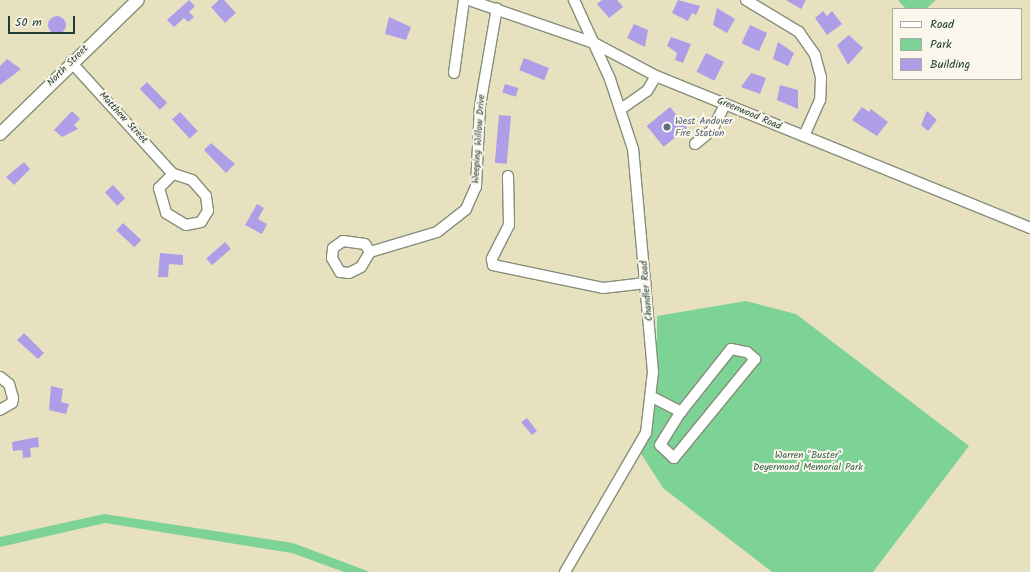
<!DOCTYPE html>
<style>
body{margin:0}
#map{position:relative;width:1030px;height:572px;overflow:hidden;background:#e8e1bf;font-family:Kalam,sans-serif}
div>[style]{position:absolute}
[style*='--x']{left:calc(var(--x)*1px);top:calc(var(--y)*1px);width:calc(var(--w)*1px);rotate:calc(var(--a)*1deg)}
.green>*{inset:0;background:#7dd295}
.building>*{inset:0;background:#ad9ee7;transform-origin:0 0}
.round{border-radius:50%}
.roads{filter:drop-shadow(1px 0 #848f7a) drop-shadow(-1px 0 #848f7a) drop-shadow(0 1px #848f7a) drop-shadow(0 -1px #848f7a)}
.minor>*{height:10px;margin:-5px;padding:0 5px;transform-origin:5px;border-radius:5px;background:#fff}
.major>*{height:12px;margin:-6px;padding:0 6px;transform-origin:6px;border-radius:6px;background:#fff}
.dots>*{width:11px;height:11px;translate:-50% -50%;box-sizing:border-box;border:2px solid #fbf7ec;border-radius:50%}
span{translate:-50% -50%;white-space:nowrap;text-align:center;line-height:1.15;-webkit-text-stroke:4px #fbf7ec;paint-order:stroke}
.street-label{font-size:10px;color:#1f3d34}
.service-label{font-size:10px;color:#4e5e75}
.left{translate:0 -50%;text-align:left}
.park-label{font-size:10px;color:#36624c}
.legend{position:absolute;left:892px;top:8px;width:130px;height:72px;box-sizing:border-box;background:#fbf7ec;border:1px solid #a3ada2;margin:0;padding:5px 7px;list-style:none;font-size:12px;color:#1f3d34}
.legend li{display:flex;align-items:center;gap:8px;height:20px}
.legend b{width:20px;border:1px solid #a3ada2}
.scale{position:absolute;left:8px;top:16px;width:67px;height:18px;box-sizing:border-box;border:2px solid #1f3d34;border-top:0;padding-left:5px;font-size:12px;line-height:14px;white-space:nowrap;color:#1f3d34;-webkit-text-stroke:3px #fbf7ec;paint-order:stroke}
</style>
<div id="map">
<div class="green">
<i style="clip-path:polygon(898px 0,936px 0,926px 9px,906px 9px)"></i>
<i style="clip-path:polygon(746px 301px,796px 314px,969px 446px,873px 572px,772px 572px,663px 488px,640px 452px,657px 389px,657px 316px)"></i>
<i style="clip-path:polygon(104px 514px,293px 543px,370px 572px,344px 572px,292px 553px,105px 523px,0 547px,0 537px)"></i>
</div>
<div class="building">
<i style="clip-path:polygon(189px 0,195px 6px,189px 12px,194px 17px,188px 22px,184px 18px,174px 27px,167px 20px)"></i>
<i style="clip-path:polygon(219px 0,224px 0,236px 13px,225px 23px,211px 7px)"></i>
<i style="clip-path:polygon(602px 0,617px 0,623px 7px,609px 18px,597px 4px)"></i>
<i style="clip-path:polygon(678px 0,700px 6px,696px 15px,692px 13px,688px 21px,672px 13px)"></i>
<i style="clip-path:polygon(786px 0,806px 0,801px 9px)"></i>
<i style="clip-path:polygon(717px 8px,735px 19px,727px 33px,713px 25px)"></i>
<i style="clip-path:polygon(823px 11px,827px 16px,832px 11px,842px 24px,827px 35px,815px 18px)"></i>
<i class="round" style="left:48px;top:16px;width:18px;height:18px"></i>
<i style="clip-path:polygon(389px 17px,411px 27px,406px 40px,385px 34px)"></i>
<i style="clip-path:polygon(634px 24px,648px 30px,645px 47px,627px 38px)"></i>
<i style="left:750px;top:25px;width:19px;height:20px;rotate:25deg"></i>
<i style="clip-path:polygon(849px 35px,863px 48px,848px 65px,837px 45px)"></i>
<i style="clip-path:polygon(671px 37px,691px 44px,683px 63px,675px 60px,677px 53px,667px 46px)"></i>
<i style="clip-path:polygon(778px 42px,794px 53px,788px 66px,773px 59px)"></i>
<i style="left:706px;top:53px;width:20px;height:21px;rotate:27deg"></i>
<i style="left:524px;top:58px;width:27px;height:13px;rotate:22deg"></i>
<i style="clip-path:polygon(7px 59px,21px 69px,0 85px,0 66px)"></i>
<i style="clip-path:polygon(751px 73px,766px 78px,760px 94px,741px 87px)"></i>
<i style="left:147px;top:82px;width:29px;height:10px;rotate:46deg"></i>
<i style="left:505px;top:84px;width:14px;height:9px;rotate:17deg"></i>
<i style="clip-path:polygon(780px 85px,798px 90px,798px 109px,777px 100px)"></i>
<i style="left:670px;top:107px;width:27px;height:30px;rotate:51deg"></i>
<i style="clip-path:polygon(862px 107px,869px 112px,871px 109px,888px 122px,877px 136px,852px 120px)"></i>
<i style="clip-path:polygon(72px 111px,80px 119px,74px 125px,78px 129px,62px 137px,54px 130px)"></i>
<i style="clip-path:polygon(927px 111px,937px 120px,928px 131px,921px 125px)"></i>
<i style="left:180px;top:112px;width:26px;height:11px;rotate:47deg"></i>
<i style="left:499px;top:115px;width:12px;height:48px;rotate:5deg"></i>
<i style="clip-path:polygon(211px 143px,235px 164px,226px 173px,204px 150px)"></i>
<i style="clip-path:polygon(24px 162px,30px 169px,14px 185px,6px 177px)"></i>
<i style="left:113px;top:185px;width:18px;height:11px;rotate:47deg"></i>
<i style="clip-path:polygon(257px 204px,264px 208px,258px 219px,267px 224px,262px 234px,245px 225px)"></i>
<i style="left:123px;top:223px;width:25px;height:10px;rotate:43deg"></i>
<i style="left:225px;top:242px;width:9px;height:25px;rotate:49deg"></i>
<i style="clip-path:polygon(160px 253px,183px 255px,183px 265px,169px 264px,168px 277px,158px 277px)"></i>
<i style="clip-path:polygon(24px 333px,44px 353px,38px 359px,17px 340px)"></i>
<i style="clip-path:polygon(51px 386px,63px 389px,61px 402px,69px 404px,66px 414px,49px 410px)"></i>
<i style="clip-path:polygon(527px 418px,537px 431px,532px 435px,521px 422px)"></i>
<i style="clip-path:polygon(38px 437px,39px 447px,30px 448px,31px 457px,23px 458px,22px 450px,13px 451px,12px 442px)"></i>
</div>
<div class="roads">
<div class="minor">
<i style="--x:469;--y:0;--w:132;--a:19"></i>
<i style="--x:594;--y:43;--w:70;--a:28"></i>
<i style="--x:656;--y:76;--w:404;--a:22.1"></i>
<i style="--x:746;--y:0;--w:62;--a:31.1"></i>
<i style="--x:799;--y:32;--w:28;--a:55"></i>
<i style="--x:815;--y:55;--w:23;--a:75"></i>
<i style="--x:821;--y:77;--w:23;--a:92"></i>
<i style="--x:820;--y:100;--w:39;--a:114"></i>
<i style="--x:71;--y:62;--w:151;--a:47.7"></i>
<i style="--x:173;--y:174;--w:20;--a:135"></i>
<i style="--x:159;--y:188;--w:26;--a:74"></i>
<i style="--x:166;--y:213;--w:23;--a:31"></i>
<i style="--x:186;--y:225;--w:15;--a:-11"></i>
<i style="--x:201;--y:222;--w:13;--a:-58"></i>
<i style="--x:208;--y:211;--w:15;--a:-98"></i>
<i style="--x:206;--y:196;--w:21;--a:-131"></i>
<i style="--x:192;--y:180;--w:20;--a:-162"></i>
<i style="--x:454;--y:73;--w:74;--a:-82.2"></i>
<i style="--x:621;--y:109;--w:32;--a:-35"></i>
<i style="--x:647;--y:91;--w:17;--a:-59"></i>
<i style="--x:695;--y:144;--w:22;--a:-39"></i>
<i style="--x:712;--y:130;--w:29;--a:-63"></i>
<i style="--x:508;--y:176;--w:49;--a:88.8"></i>
<i style="--x:509;--y:225;--w:38;--a:117"></i>
<i style="--x:492;--y:259;--w:6;--a:81"></i>
<i style="--x:493;--y:265;--w:112;--a:11.8"></i>
<i style="--x:603;--y:288;--w:43;--a:-6.6"></i>
<i style="--x:343;--y:241;--w:22;--a:8"></i>
<i style="--x:365;--y:244;--w:9;--a:58"></i>
<i style="--x:370;--y:252;--w:17;--a:121"></i>
<i style="--x:361;--y:267;--w:13;--a:153"></i>
<i style="--x:349;--y:273;--w:9;--a:-174"></i>
<i style="--x:340;--y:272;--w:16;--a:-120"></i>
<i style="--x:332;--y:258;--w:10;--a:-84"></i>
<i style="--x:333;--y:248;--w:12;--a:-35"></i>
<i style="--x:370;--y:252;--w:70;--a:-16.6"></i>
<i style="--x:437;--y:232;--w:37;--a:-38"></i>
<i style="--x:466;--y:209;--w:24;--a:-66"></i>
<i style="--x:476;--y:187;--w:81;--a:-87.2"></i>
<i style="--x:480;--y:106;--w:99;--a:-80.2"></i>
<i style="--x:0;--y:377;--w:11;--a:38"></i>
<i style="--x:9;--y:384;--w:15;--a:74"></i>
<i style="--x:13;--y:398;--w:5;--a:101"></i>
<i style="--x:12;--y:403;--w:14;--a:150"></i>
<i style="--x:652;--y:397;--w:33;--a:27"></i>
<i style="--x:681;--y:412;--w:80;--a:-51.6"></i>
<i style="--x:731;--y:349;--w:16;--a:11"></i>
<i style="--x:747;--y:352;--w:11;--a:41"></i>
<i style="--x:755;--y:359;--w:128;--a:129.3"></i>
<i style="--x:674;--y:458;--w:19;--a:-137"></i>
<i style="--x:660;--y:445;--w:39;--a:-58"></i>
<i style="--x:565;--y:572;--w:161;--a:-59.8"></i>
<i style="--x:646;--y:433;--w:61;--a:-83.5"></i>
<i style="--x:653;--y:372;--w:224;--a:-95.1"></i>
<i style="--x:633;--y:149;--w:74;--a:-108.2"></i>
<i style="--x:610;--y:79;--w:87;--a:-114.5"></i>
</div>
<div class="major">
<i style="--x:0;--y:134;--w:192;--a:-44.2"></i>
</div>
</div>
<div class="dots">
<i style="left:667px;top:127px;background:#5c6f8a"></i>
</div>
<div class="street-label">
<span style="left:68px;top:66px;rotate:-45deg">North Street</span>
<span style="left:749px;top:114px;rotate:23deg">Greenwood Road</span>
<span style="left:123px;top:118px;rotate:47deg">Matthew Street</span>
<span style="left:479px;top:139px;rotate:-86deg">Weeping Willow Drive</span>
<span style="left:647px;top:291px;rotate:-95deg">Chandler Road</span>
</div>
<div class="service-label">
<span class="left" style="left:675px;top:127px">West Andover<br>Fire Station</span>
</div>
<div class="park-label">
<span style="left:808px;top:461px">Warren "Buster"<br>Deyermond Memorial Park</span>
</div>
<ul class="legend">
<li><b style="height:5px;background:#fff"></b>Road</li>
<li><b style="height:11px;background:#7dd295"></b>Park</li>
<li><b style="height:11px;background:#ad9ee7"></b>Building</li>
</ul>
<div class="scale">50 m</div>
</div>
